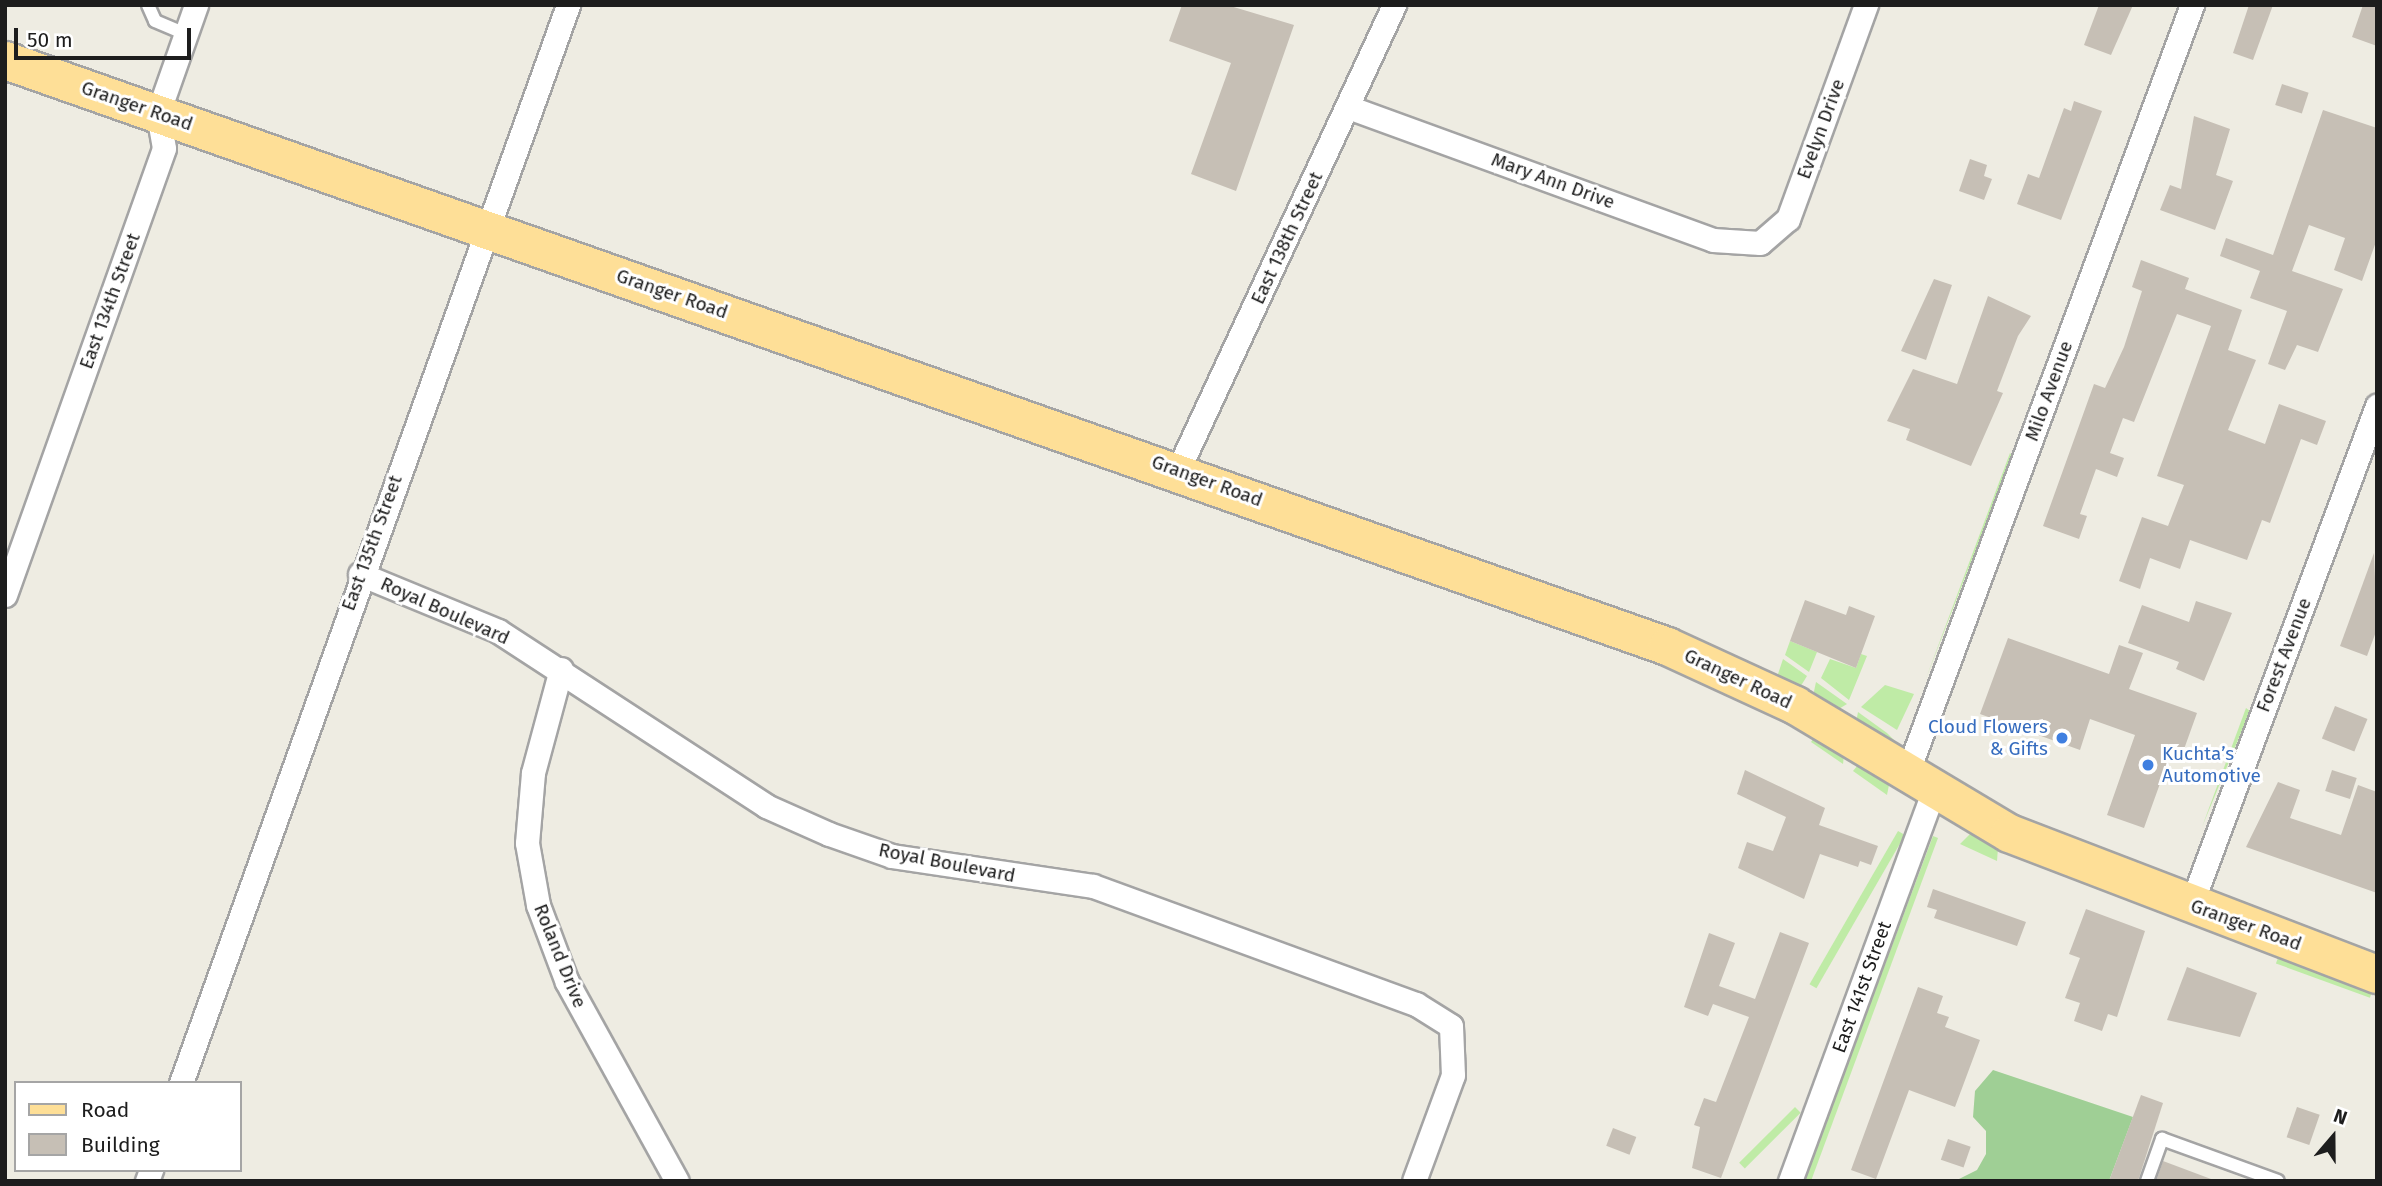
<!DOCTYPE html>
<meta charset="utf-8">
<style>
body{margin:0}
#map{position:relative;width:2382px;height:1186px;overflow:hidden;background:#eeece2;font-family:"Fira Sans",sans-serif}
div>[style]{position:absolute}
[style*='--x']{left:calc(var(--x)*1px);top:calc(var(--y)*1px);width:calc(var(--w)*1px);rotate:calc(var(--a)*1deg)}
.grass>*{inset:0;background:#bfeba6;transform-origin:0 0}
.forest>*{inset:0;background:#9fcf95}
.building>*{inset:0;background:#c6bfb5;transform-origin:0 0}
.roads{filter:drop-shadow(2px 0 #a4a4a4) drop-shadow(-2px 0 #a4a4a4) drop-shadow(0 2px #a4a4a4) drop-shadow(0 -2px #a4a4a4)}
.lane>*{height:12px;margin:-6px;padding:0 6px;transform-origin:6px;border-radius:6px;background:#fff}
.street>*{height:23px;margin:-11.5px;padding:0 11.5px;transform-origin:11.5px;border-radius:11.5px;background:#fff}
.primary>*{height:37px;margin:-18.5px;padding:0 18.5px;transform-origin:18.5px;border-radius:18.5px;background:#fedf97}
.dots>*{width:19px;height:19px;translate:-50% -50%;box-sizing:border-box;border:4px solid #fff;border-radius:50%}
span{translate:-50% -50%;white-space:nowrap;text-align:center;line-height:1.15;-webkit-text-stroke:6px #fff;paint-order:stroke}
.street-label{font-size:19px;color:#1d1d1d}
.shop-label{font-size:19px;color:#366cbe}
.right{translate:-100% -50%;text-align:right}
.left{translate:0 -50%;text-align:left}
.frame{position:absolute;inset:0;border:7px solid #1d1d1d;pointer-events:none}
.legend{position:absolute;left:14px;top:1081px;width:228px;height:91px;box-sizing:border-box;background:#fff;border:2px solid #a5a5a5;margin:0;padding:9px 12px;list-style:none;font-size:21px;color:#1d1d1d}
.legend li{display:flex;align-items:center;gap:14px;height:35px}
.legend b{width:35px;border:2px solid #a5a5a5}
.north{position:absolute;left:2298px;top:1102px;width:70px;height:70px;-webkit-text-stroke:5px #fff;paint-order:stroke;rotate:20deg;font-size:19px;font-weight:700;line-height:28px;text-align:center;color:#1d1d1d}
.north::after{content:'';display:block;margin:auto;width:24px;height:32px;background:#1d1d1d;clip-path:polygon(50% 0,100% 100%,50% 72%,0 100%)}
.scale{position:absolute;left:14px;top:28px;width:177px;height:32px;box-sizing:border-box;border:4px solid #1d1d1d;border-top:0;padding-left:9px;font-size:21px;line-height:24px;white-space:nowrap;color:#1d1d1d;-webkit-text-stroke:5px #fff;paint-order:stroke}
</style>
<div id="map">
<div class="grass">
<i style="clip-path:polygon(2010px 453px,2012px 456px,1925px 681px)"></i>
<i style="clip-path:polygon(1790px 641px,1817px 652px,1809px 672px,1785px 655px)"></i>
<i style="clip-path:polygon(1861px 654px,1867px 656px,1849px 700px,1821px 678px,1830px 659px,1856px 668px)"></i>
<i style="clip-path:polygon(1783px 659px,1807px 676px,1799px 689px,1777px 677px)"></i>
<i style="clip-path:polygon(1816px 682px,1847px 704px,1837px 710px,1813px 696px)"></i>
<i style="clip-path:polygon(1885px 685px,1914px 694px,1897px 730px,1861px 707px)"></i>
<i style="clip-path:polygon(2246px 708px,2250px 711px,2202px 827px)"></i>
<i style="clip-path:polygon(1858px 712px,1887px 733px,1895px 741px,1856px 723px)"></i>
<i style="clip-path:polygon(1815px 736px,1844px 755px,1843px 764px,1811px 742px)"></i>
<i style="clip-path:polygon(1858px 765px,1889px 785px,1887px 795px,1853px 771px)"></i>
<i style="left:1898px;top:831px;width:8px;height:177px;rotate:30deg"></i>
<i style="clip-path:polygon(1971px 833px,1998px 848px,1997px 861px,1960px 844px)"></i>
<i style="clip-path:polygon(1933px 836px,1938px 838px,1811px 1181px,1804px 1181px)"></i>
<i style="left:2279px;top:955px;width:100px;height:9px;rotate:20deg"></i>
<i style="left:1795px;top:1107px;width:8px;height:79px;rotate:45deg"></i>
</div>
<div class="forest">
<i style="clip-path:polygon(1993px 1070px,2133px 1117px,2109px 1181px,1955px 1181px,1977px 1170px,1986px 1154px,1986px 1131px,1973px 1117px,1975px 1091px)"></i>
</div>
<div class="building">
<i style="clip-path:polygon(1182px 5px,1227px 5px,1294px 25px,1236px 191px,1191px 174px,1231px 63px,1169px 41px)"></i>
<i style="clip-path:polygon(2099px 5px,2133px 5px,2111px 55px,2084px 45px)"></i>
<i style="clip-path:polygon(2249px 5px,2273px 5px,2253px 60px,2233px 53px)"></i>
<i style="clip-path:polygon(2363px 5px,2377px 5px,2377px 46px,2352px 37px)"></i>
<i style="left:2282px;top:84px;width:28px;height:22px;rotate:18deg"></i>
<i style="clip-path:polygon(2074px 101px,2102px 111px,2061px 220px,2017px 204px,2028px 174px,2039px 178px,2064px 108px,2071px 111px)"></i>
<i style="clip-path:polygon(2323px 110px,2377px 128px,2377px 239px,2362px 281px,2334px 270px,2345px 238px,2309px 225px,2292px 271px,2343px 289px,2318px 352px,2297px 345px,2285px 370px,2268px 364px,2287px 311px,2250px 298px,2260px 271px,2220px 256px,2226px 238px,2273px 255px)"></i>
<i style="clip-path:polygon(2194px 116px,2230px 129px,2216px 175px,2233px 181px,2215px 230px,2160px 210px,2170px 185px,2181px 189px)"></i>
<i style="clip-path:polygon(1970px 159px,1987px 165px,1984px 176px,1992px 179px,1984px 200px,1959px 191px)"></i>
<i style="clip-path:polygon(2141px 260px,2189px 278px,2185px 289px,2242px 310px,2228px 350px,2256px 360px,2228px 430px,2265px 444px,2279px 404px,2326px 421px,2317px 445px,2301px 439px,2270px 523px,2262px 520px,2247px 560px,2190px 540px,2180px 569px,2150px 558px,2140px 589px,2119px 581px,2142px 517px,2168px 526px,2184px 485px,2157px 476px,2211px 326px,2177px 314px,2134px 422px,2123px 418px,2110px 453px,2124px 458px,2117px 477px,2096px 469px,2080px 514px,2087px 516px,2079px 539px,2043px 526px,2094px 384px,2105px 388px,2124px 347px,2142px 291px,2132px 287px)"></i>
<i style="clip-path:polygon(1934px 279px,1952px 285px,1926px 360px,1901px 351px)"></i>
<i style="clip-path:polygon(1988px 296px,2031px 316px,2018px 336px,1997px 391px,2003px 393px,1971px 466px,1906px 440px,1910px 429px,1887px 421px,1913px 369px,1957px 384px)"></i>
<i style="clip-path:polygon(2374px 553px,2377px 629px,2367px 656px,2340px 646px)"></i>
<i style="clip-path:polygon(1805px 600px,1846px 615px,1849px 606px,1875px 616px,1856px 668px,1790px 641px)"></i>
<i style="clip-path:polygon(2196px 601px,2232px 613px,2204px 681px,2176px 669px,2179px 662px,2128px 643px,2142px 605px,2189px 622px)"></i>
<i style="clip-path:polygon(2008px 638px,2109px 674px,2119px 645px,2143px 653px,2129px 689px,2197px 713px,2183px 752px,2171px 753px,2144px 828px,2107px 815px,2135px 735px,2090px 719px,2080px 750px,1980px 714px)"></i>
<i style="left:2335px;top:706px;width:35px;height:35px;rotate:22deg"></i>
<i style="clip-path:polygon(1745px 770px,1825px 808px,1819px 825px,1878px 846px,1871px 865px,1860px 861px,1858px 867px,1820px 854px,1804px 899px,1738px 868px,1747px 842px,1773px 851px,1786px 817px,1737px 794px)"></i>
<i style="left:2332px;top:770px;width:26px;height:22px;rotate:18deg"></i>
<i style="clip-path:polygon(2278px 782px,2300px 790px,2290px 818px,2341px 835px,2358px 785px,2377px 792px,2377px 893px,2246px 847px)"></i>
<i style="clip-path:polygon(1933px 889px,2026px 922px,2017px 946px,1934px 918px,1937px 910px,1927px 907px)"></i>
<i style="clip-path:polygon(2086px 909px,2145px 931px,2117px 1017px,2108px 1014px,2102px 1031px,2074px 1021px,2080px 1003px,2065px 998px,2080px 958px,2069px 954px)"></i>
<i style="clip-path:polygon(1780px 932px,1809px 943px,1721px 1178px,1692px 1168px,1700px 1127px,1694px 1125px,1704px 1098px,1716px 1102px,1749px 1017px,1713px 1004px,1708px 1016px,1684px 1007px,1709px 933px,1735px 943px,1719px 986px,1755px 999px)"></i>
<i style="clip-path:polygon(2187px 967px,2257px 993px,2240px 1037px,2167px 1020px)"></i>
<i style="clip-path:polygon(1918px 987px,1943px 996px,1937px 1013px,1949px 1017px,1945px 1027px,1980px 1040px,1955px 1107px,1909px 1090px,1876px 1179px,1851px 1170px)"></i>
<i style="clip-path:polygon(2141px 1095px,2163px 1103px,2138px 1181px,2109px 1181px)"></i>
<i style="left:2297px;top:1107px;width:24px;height:32px;rotate:19deg"></i>
<i style="left:1613px;top:1128px;width:25px;height:19px;rotate:21deg"></i>
<i style="left:1948px;top:1139px;width:24px;height:22px;rotate:19deg"></i>
<i style="clip-path:polygon(2163px 1161px,2211px 1179px,2210px 1181px,2156px 1181px)"></i>
</div>
<div class="roads">
<div class="lane">
<i style="--x:148;--y:5;--w:17;--a:66"></i>
<i style="--x:155;--y:21;--w:34;--a:23"></i>
<i style="--x:2147;--y:1181;--w:45;--a:-70.3"></i>
<i style="--x:2162;--y:1139;--w:123;--a:19.9"></i>
</div>
<div class="street">
<i style="--x:1348;--y:107;--w:388;--a:20"></i>
<i style="--x:1713;--y:240;--w:47;--a:3.7"></i>
<i style="--x:1760;--y:243;--w:37;--a:-41"></i>
<i style="--x:1788;--y:219;--w:228;--a:-70"></i>
<i style="--x:1178;--y:470;--w:513;--a:-65.08"></i>
<i style="--x:360;--y:574;--w:149;--a:22.4"></i>
<i style="--x:498;--y:631;--w:320;--a:33.1"></i>
<i style="--x:766;--y:806;--w:69;--a:24"></i>
<i style="--x:829;--y:834;--w:67;--a:19.2"></i>
<i style="--x:892;--y:856;--w:203;--a:8.5"></i>
<i style="--x:1093;--y:886;--w:344;--a:20.1"></i>
<i style="--x:1416;--y:1004;--w:41;--a:32.2"></i>
<i style="--x:1451;--y:1026;--w:49;--a:87.7"></i>
<i style="--x:1453;--y:1075;--w:113;--a:110.2"></i>
<i style="--x:5;--y:595;--w:474;--a:-70.4"></i>
<i style="--x:164;--y:148;--w:36;--a:-100"></i>
<i style="--x:158;--y:113;--w:114;--a:-70.6"></i>
<i style="--x:561;--y:669;--w:108;--a:105.1"></i>
<i style="--x:533;--y:773;--w:70;--a:94.9"></i>
<i style="--x:527;--y:843;--w:63;--a:79.9"></i>
<i style="--x:538;--y:905;--w:82;--a:69.4"></i>
<i style="--x:567;--y:982;--w:227;--a:61.1"></i>
<i style="--x:1906;--y:776;--w:822;--a:-69.65"></i>
<i style="--x:2191;--y:905;--w:533;--a:-69.56"></i>
<i style="--x:181;--y:1083;--w:1145;--a:-70.25"></i>
<i style="--x:147;--y:1181;--w:12;--a:-70"></i>
<i style="--x:1790;--y:1181;--w:414;--a:-69.8"></i>
</div>
<div class="primary">
<i style="--x:5;--y:60;--w:1762;--a:19.42"></i>
<i style="--x:1667;--y:646;--w:141;--a:24.7"></i>
<i style="--x:1795;--y:705;--w:249;--a:30.9"></i>
<i style="--x:2009;--y:833;--w:394;--a:21"></i>
</div>
</div>
<div class="dots">
<i style="left:2062px;top:738px;background:#3f7fe0"></i>
<i style="left:2148px;top:765px;background:#3f7fe0"></i>
</div>
<div class="street-label">
<span style="left:137px;top:106px;rotate:19deg">Granger Road</span>
<span style="left:1821px;top:129px;rotate:-70deg">Evelyn Drive</span>
<span style="left:1553px;top:181px;rotate:20deg">Mary Ann Drive</span>
<span style="left:1287px;top:238px;rotate:-65deg">East 138th Street</span>
<span style="left:672px;top:294px;rotate:19deg">Granger Road</span>
<span style="left:110px;top:301px;rotate:-70deg">East 134th Street</span>
<span style="left:2049px;top:391px;rotate:-70deg">Milo Avenue</span>
<span style="left:1207px;top:481px;rotate:20deg">Granger Road</span>
<span style="left:372px;top:543px;rotate:-70deg">East 135th Street</span>
<span style="left:445px;top:611px;rotate:24deg">Royal Boulevard</span>
<span style="left:2284px;top:655px;rotate:-69deg">Forest Avenue</span>
<span style="left:1738px;top:679px;rotate:25deg">Granger Road</span>
<span style="left:947px;top:863px;rotate:11deg">Royal Boulevard</span>
<span style="left:2246px;top:925px;rotate:20deg">Granger Road</span>
<span style="left:560px;top:956px;rotate:68deg">Roland Drive</span>
<span style="left:1862px;top:987px;rotate:-70deg">East 141st Street</span>
</div>
<div class="shop-label">
<span class="right" style="left:2048px;top:738px">Cloud Flowers<br>&amp; Gifts</span>
<span class="left" style="left:2162px;top:765px">Kuchta’s<br>Automotive</span>
</div>
<div class="frame"></div>
<ul class="legend">
<li><b style="height:9px;background:#fedf97"></b>Road</li>
<li><b style="height:19px;background:#c6bfb5"></b>Building</li>
</ul>
<div class="north">N</div>
<div class="scale">50 m</div>
</div>
